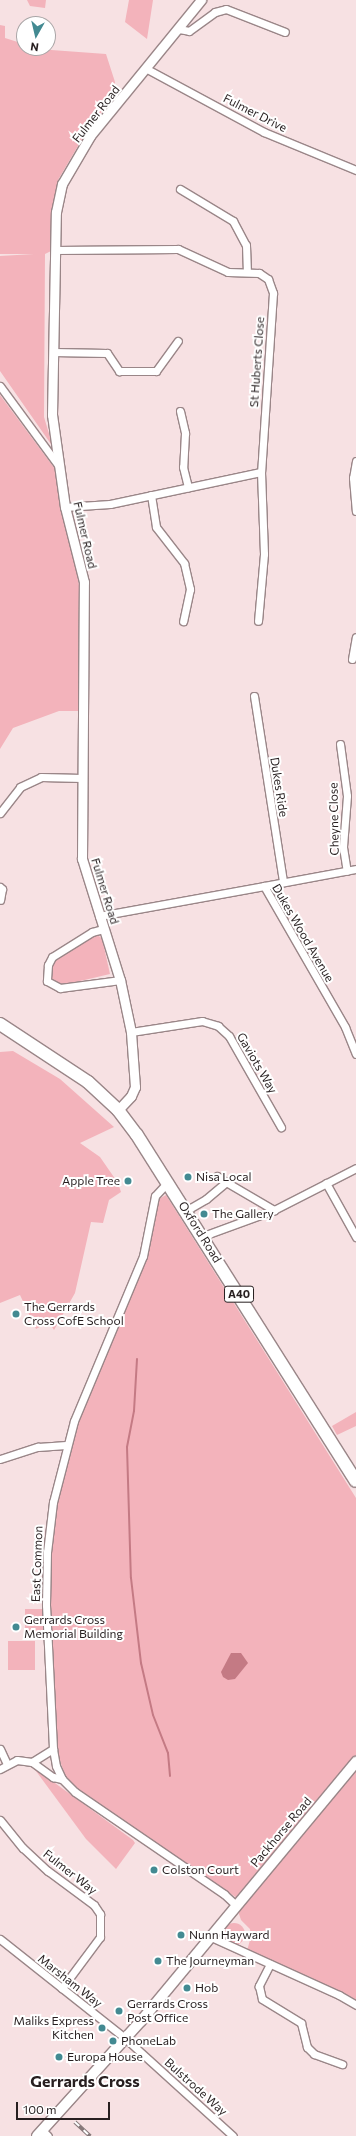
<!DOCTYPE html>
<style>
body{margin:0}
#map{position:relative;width:356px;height:2136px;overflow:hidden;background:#f7e1e3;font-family:Commissioner,sans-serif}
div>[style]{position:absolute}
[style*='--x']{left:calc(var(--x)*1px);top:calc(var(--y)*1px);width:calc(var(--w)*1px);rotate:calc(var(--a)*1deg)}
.green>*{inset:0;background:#f3b3bb;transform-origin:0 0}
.round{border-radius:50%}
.water>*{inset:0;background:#c47a84}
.stream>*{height:2px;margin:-1px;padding:0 1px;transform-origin:1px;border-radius:1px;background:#c47a84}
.roads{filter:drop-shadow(1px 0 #9a8688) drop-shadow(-1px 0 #9a8688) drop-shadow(0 1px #9a8688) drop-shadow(0 -1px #9a8688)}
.minor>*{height:7px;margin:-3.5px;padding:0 3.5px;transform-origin:3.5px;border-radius:3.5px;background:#fff}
.tertiary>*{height:9px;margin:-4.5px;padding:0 4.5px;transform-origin:4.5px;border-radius:4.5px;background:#fff}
.secondary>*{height:10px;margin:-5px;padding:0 5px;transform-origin:5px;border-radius:5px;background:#fff}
.primary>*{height:12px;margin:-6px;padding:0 6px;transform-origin:6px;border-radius:6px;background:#fff}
.rail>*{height:3.5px;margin-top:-1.75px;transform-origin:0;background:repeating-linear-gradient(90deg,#fff 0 6px,#87797a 0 12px);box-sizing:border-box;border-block:1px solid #87797a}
.dots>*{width:11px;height:11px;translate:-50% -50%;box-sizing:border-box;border:2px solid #fff;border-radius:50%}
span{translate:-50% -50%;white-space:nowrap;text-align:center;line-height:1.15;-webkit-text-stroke:4px #fff;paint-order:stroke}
.shield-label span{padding:1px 3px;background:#fff;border:1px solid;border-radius:3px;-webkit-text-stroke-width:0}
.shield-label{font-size:11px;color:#271f20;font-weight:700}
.street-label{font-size:12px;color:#271f20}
.poi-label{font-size:12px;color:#271f20}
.left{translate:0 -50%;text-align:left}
.right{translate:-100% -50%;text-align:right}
.district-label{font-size:16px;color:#271f20;font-weight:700}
.north{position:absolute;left:16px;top:16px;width:40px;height:40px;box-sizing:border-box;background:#fff;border:1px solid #a9a5a6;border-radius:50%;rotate:188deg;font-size:11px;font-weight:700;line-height:16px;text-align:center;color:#271f20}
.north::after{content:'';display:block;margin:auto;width:14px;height:18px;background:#438a92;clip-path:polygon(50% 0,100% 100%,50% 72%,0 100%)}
.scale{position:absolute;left:16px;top:2102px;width:94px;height:18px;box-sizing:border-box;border:2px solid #271f20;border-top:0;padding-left:5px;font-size:12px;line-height:14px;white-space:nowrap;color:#271f20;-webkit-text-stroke:3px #fff;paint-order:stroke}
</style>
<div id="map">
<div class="green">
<i style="clip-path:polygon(27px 0,46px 0,45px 8px,30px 6px)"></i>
<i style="clip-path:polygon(129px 0,153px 0,147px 39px,125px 22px)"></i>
<i style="clip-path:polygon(0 25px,5px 26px,5px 38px,24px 44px,24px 48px,106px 54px,115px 82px,115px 94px,85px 134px,58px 180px,51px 251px,45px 254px,44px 417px,53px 447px,0 371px,0 256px,34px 254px,0 254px)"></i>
<i style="clip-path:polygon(0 395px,55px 469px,79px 585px,78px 711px,59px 711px,13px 728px,0 749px)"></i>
<i style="clip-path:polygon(95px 934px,102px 938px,110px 974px,59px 986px,49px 978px,49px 966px,59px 955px)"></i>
<i style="clip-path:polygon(13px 1051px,60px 1079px,114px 1127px,80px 1143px,100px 1157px,118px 1183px,121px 1192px,109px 1200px,103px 1223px,91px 1222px,75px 1293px,54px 1330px,49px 1322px,36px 1329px,20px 1295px,0 1303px,0 1052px)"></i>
<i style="clip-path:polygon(166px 1195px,356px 1498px,356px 1755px,237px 1898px,76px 1789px,66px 1777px,56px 1751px,49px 1573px,55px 1507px,75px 1429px,146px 1256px,157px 1200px)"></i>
<i style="clip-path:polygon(356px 1412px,356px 1426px,337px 1435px,332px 1426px)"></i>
<i style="left:25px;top:1609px;width:18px;height:30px"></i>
<i style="left:8px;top:1641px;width:27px;height:29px"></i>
<i style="clip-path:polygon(33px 1767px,133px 1840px,135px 1843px,116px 1869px,86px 1839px)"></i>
<i style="clip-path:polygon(356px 1767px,356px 2003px,310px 1977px,247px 1951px,251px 1936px,250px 1929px,241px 1920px,238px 1911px)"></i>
<i class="round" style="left:223px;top:1923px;width:22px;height:22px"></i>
</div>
<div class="water">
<i style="clip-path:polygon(231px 1653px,241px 1653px,248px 1663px,235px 1679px,228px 1680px,223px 1677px,221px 1672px)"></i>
</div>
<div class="stream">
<i style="--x:127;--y:1447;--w:131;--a:88.3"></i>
<i style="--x:131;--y:1578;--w:86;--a:83.3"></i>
<i style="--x:141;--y:1663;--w:53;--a:77"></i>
<i style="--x:153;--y:1715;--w:41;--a:68.5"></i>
<i style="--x:168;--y:1753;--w:23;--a:85"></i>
<i style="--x:127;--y:1447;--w:37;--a:-79"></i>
<i style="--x:134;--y:1411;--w:52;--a:-86.7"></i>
</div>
<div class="roads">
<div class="minor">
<i style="--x:179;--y:29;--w:10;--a:11"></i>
<i style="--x:189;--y:31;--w:32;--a:-36"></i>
<i style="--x:215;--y:12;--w:11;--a:-15"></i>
<i style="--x:226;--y:9;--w:63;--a:21.3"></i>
<i style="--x:147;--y:69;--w:133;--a:28.3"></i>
<i style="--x:264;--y:132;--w:100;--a:22.4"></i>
<i style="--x:180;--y:189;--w:62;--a:31.1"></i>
<i style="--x:233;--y:221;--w:27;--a:62"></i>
<i style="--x:246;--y:245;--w:27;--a:88"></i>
<i style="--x:55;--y:250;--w:123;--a:-0.5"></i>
<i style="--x:178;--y:249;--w:55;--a:24.7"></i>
<i style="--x:228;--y:272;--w:31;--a:2"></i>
<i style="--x:259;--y:273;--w:11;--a:34"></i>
<i style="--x:268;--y:279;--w:15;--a:70"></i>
<i style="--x:273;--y:293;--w:179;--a:93.8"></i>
<i style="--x:261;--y:472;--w:82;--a:87.9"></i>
<i style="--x:264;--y:554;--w:67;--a:95.1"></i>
<i style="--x:53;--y:352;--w:54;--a:1.1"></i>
<i style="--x:107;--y:353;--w:22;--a:56"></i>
<i style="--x:119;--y:371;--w:37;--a:0"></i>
<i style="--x:156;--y:371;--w:37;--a:-54"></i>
<i style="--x:0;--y:386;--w:98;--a:53.7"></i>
<i style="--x:180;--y:411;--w:23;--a:77"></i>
<i style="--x:185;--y:433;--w:34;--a:93"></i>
<i style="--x:183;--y:467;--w:21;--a:76"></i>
<i style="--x:356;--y:461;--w:17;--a:100"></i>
<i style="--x:353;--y:478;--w:33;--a:85"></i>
<i style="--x:151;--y:495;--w:32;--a:81"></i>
<i style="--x:156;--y:527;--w:46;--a:52.1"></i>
<i style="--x:184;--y:563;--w:27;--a:77"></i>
<i style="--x:190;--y:589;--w:33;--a:102"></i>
<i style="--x:65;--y:507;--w:45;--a:-3.8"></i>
<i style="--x:110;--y:504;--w:154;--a:-12"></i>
<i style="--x:352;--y:659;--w:22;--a:-80"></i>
<i style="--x:254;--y:696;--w:188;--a:81.1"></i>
<i style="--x:340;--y:744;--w:52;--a:82.3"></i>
<i style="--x:347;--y:796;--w:51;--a:94.5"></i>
<i style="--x:343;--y:847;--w:24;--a:81"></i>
<i style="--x:0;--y:813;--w:33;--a:-52"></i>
<i style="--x:20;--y:787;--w:23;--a:-25"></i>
<i style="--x:41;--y:777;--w:41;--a:1.4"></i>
<i style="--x:264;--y:886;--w:94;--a:-10.5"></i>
<i style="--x:0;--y:887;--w:3;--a:45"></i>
<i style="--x:2;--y:889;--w:11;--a:100"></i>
<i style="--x:99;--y:916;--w:168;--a:-10.3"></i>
<i style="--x:264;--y:886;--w:163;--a:60.1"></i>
<i style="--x:345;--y:1027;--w:29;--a:68"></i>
<i style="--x:103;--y:929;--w:11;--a:165"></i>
<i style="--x:92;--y:932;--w:47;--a:148"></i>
<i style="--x:52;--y:957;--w:9;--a:117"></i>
<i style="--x:48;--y:965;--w:16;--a:94"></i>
<i style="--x:47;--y:981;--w:15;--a:28"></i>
<i style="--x:60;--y:988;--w:61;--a:-7.6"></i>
<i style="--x:131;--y:1032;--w:72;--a:-8.8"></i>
<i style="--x:202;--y:1021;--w:17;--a:17"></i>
<i style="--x:218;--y:1026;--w:15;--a:42"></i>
<i style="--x:229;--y:1036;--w:105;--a:60.3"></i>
<i style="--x:217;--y:1176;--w:11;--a:34"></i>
<i style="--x:168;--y:1182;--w:19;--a:133"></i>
<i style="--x:155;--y:1196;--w:61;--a:101.3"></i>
<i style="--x:143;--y:1256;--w:179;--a:112.7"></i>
<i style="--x:74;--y:1421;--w:84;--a:104.5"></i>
<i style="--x:53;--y:1502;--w:50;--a:96.8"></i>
<i style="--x:47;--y:1552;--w:53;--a:91.1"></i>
<i style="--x:46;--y:1605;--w:144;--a:87.2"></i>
<i style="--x:53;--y:1749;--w:17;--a:80"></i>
<i style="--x:56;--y:1766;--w:14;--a:65"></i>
<i style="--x:62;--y:1779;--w:18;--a:45"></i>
<i style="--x:75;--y:1792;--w:181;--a:34.4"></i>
<i style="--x:224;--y:1894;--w:16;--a:43"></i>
<i style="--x:326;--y:1183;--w:62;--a:60.9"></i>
<i style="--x:187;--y:1210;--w:22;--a:-30"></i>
<i style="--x:206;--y:1199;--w:26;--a:-40"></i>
<i style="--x:226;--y:1182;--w:56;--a:30.3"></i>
<i style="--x:203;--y:1236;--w:76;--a:-20.1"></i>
<i style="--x:274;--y:1210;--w:92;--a:-27.1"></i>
<i style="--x:0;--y:1459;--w:40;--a:-18"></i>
<i style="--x:38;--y:1447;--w:28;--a:-4"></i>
<i style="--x:0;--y:1749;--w:17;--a:65"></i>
<i style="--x:32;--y:1762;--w:26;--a:36"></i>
<i style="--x:53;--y:1777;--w:9;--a:13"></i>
<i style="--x:0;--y:1769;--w:19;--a:-28"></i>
<i style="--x:17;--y:1760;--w:15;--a:8"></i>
<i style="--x:32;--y:1762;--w:25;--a:-32"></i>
<i style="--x:0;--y:1820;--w:36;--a:51"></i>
<i style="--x:23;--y:1848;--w:34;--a:43"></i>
<i style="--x:48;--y:1871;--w:57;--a:36.5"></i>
<i style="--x:94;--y:1905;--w:11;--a:56"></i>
<i style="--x:100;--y:1914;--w:23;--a:90"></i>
<i style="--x:100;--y:1937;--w:64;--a:126.7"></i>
<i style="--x:209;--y:1936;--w:143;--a:24.4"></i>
<i style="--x:339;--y:1995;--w:20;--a:30"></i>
<i style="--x:0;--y:1939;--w:161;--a:38.4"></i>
<i style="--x:126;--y:2039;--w:144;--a:42.2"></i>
<i style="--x:270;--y:1964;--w:25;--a:117"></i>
<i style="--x:259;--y:1986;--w:13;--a:77"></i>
<i style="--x:262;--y:1999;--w:46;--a:31.6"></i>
<i style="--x:301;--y:2023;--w:25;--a:76"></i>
<i style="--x:307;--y:2047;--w:10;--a:45"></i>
<i style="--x:314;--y:2054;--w:30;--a:20"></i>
<i style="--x:42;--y:2130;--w:8;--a:45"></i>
</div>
<div class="tertiary">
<i style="--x:118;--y:1110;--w:19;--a:-47"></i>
<i style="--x:131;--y:1096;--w:10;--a:-66"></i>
<i style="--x:135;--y:1087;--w:55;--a:-94.2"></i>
<i style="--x:131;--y:1032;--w:53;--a:-101.9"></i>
<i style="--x:120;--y:980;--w:127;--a:-107.4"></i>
<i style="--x:82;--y:859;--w:277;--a:-89.6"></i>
<i style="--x:84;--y:582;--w:77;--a:-104.2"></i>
<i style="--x:65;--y:507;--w:93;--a:-98"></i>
<i style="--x:52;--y:415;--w:203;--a:-88.9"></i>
<i style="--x:56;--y:212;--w:29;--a:-78"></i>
<i style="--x:62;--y:184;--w:56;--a:-59.7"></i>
<i style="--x:90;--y:136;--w:176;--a:-50.8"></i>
</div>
<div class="secondary">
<i style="--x:37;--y:2136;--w:155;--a:-47.9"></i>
<i style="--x:141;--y:2021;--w:337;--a:-50.3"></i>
</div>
<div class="primary">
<i style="--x:0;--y:1024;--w:105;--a:33.4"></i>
<i style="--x:88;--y:1082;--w:41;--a:43"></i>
<i style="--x:118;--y:1110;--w:31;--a:53"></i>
<i style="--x:137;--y:1135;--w:409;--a:57.7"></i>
</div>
</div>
<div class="rail">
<i style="--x:75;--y:2122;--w:21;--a:43"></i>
</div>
<div class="dots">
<i style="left:188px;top:1177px;background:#438a92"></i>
<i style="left:128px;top:1181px;background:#438a92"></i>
<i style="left:204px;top:1214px;background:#438a92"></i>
<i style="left:16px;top:1314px;background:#438a92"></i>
<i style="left:16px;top:1627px;background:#438a92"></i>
<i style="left:154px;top:1870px;background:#438a92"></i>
<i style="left:181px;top:1935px;background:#438a92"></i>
<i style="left:158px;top:1961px;background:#438a92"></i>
<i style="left:187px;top:1988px;background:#438a92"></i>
<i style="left:119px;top:2011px;background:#438a92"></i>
<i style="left:102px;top:2028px;background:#438a92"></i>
<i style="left:113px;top:2041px;background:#438a92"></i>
<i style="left:59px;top:2057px;background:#438a92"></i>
</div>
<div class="shield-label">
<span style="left:239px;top:1294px">A40</span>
</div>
<div class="street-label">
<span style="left:255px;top:113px;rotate:27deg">Fulmer Drive</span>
<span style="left:96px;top:114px;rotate:-52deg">Fulmer Road</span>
<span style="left:257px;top:362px;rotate:-86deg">St Huberts Close</span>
<span style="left:85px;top:535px;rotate:77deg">Fulmer Road</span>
<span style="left:279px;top:787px;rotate:81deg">Dukes Ride</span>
<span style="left:334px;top:819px;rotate:-91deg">Cheyne Close</span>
<span style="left:105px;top:891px;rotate:73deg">Fulmer Road</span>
<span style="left:303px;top:933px;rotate:60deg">Dukes Wood Avenue</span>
<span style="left:257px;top:1063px;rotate:60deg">Gaviots Way</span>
<span style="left:200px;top:1232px;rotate:58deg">Oxford Road</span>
<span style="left:37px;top:1564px;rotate:-88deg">East Common</span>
<span style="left:281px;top:1832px;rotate:-50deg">Packhorse Road</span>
<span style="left:70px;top:1872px;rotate:38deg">Fulmer Way</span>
<span style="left:70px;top:1981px;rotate:38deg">Marsham Way</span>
<span style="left:196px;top:2087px;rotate:42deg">Bulstrode Way</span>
</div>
<div class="poi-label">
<span class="left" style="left:196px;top:1177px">Nisa Local</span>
<span class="right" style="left:120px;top:1181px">Apple Tree</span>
<span class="left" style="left:212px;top:1214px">The Gallery</span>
<span class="left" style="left:24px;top:1314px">The Gerrards<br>Cross CofE School</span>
<span class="left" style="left:24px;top:1627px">Gerrards Cross<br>Memorial Building</span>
<span class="left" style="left:162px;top:1870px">Colston Court</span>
<span class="left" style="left:189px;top:1935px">Nunn Hayward</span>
<span class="left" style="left:166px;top:1961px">The Journeyman</span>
<span class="left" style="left:195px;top:1988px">Hob</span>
<span class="left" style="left:127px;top:2011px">Gerrards Cross<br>Post Office</span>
<span class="right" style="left:94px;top:2028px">Maliks Express<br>Kitchen</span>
<span class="left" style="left:121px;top:2041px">PhoneLab</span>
<span class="left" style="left:67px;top:2057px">Europa House</span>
</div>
<div class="district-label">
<span style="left:85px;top:2081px">Gerrards Cross</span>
</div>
<div class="north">N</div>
<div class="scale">100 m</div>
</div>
